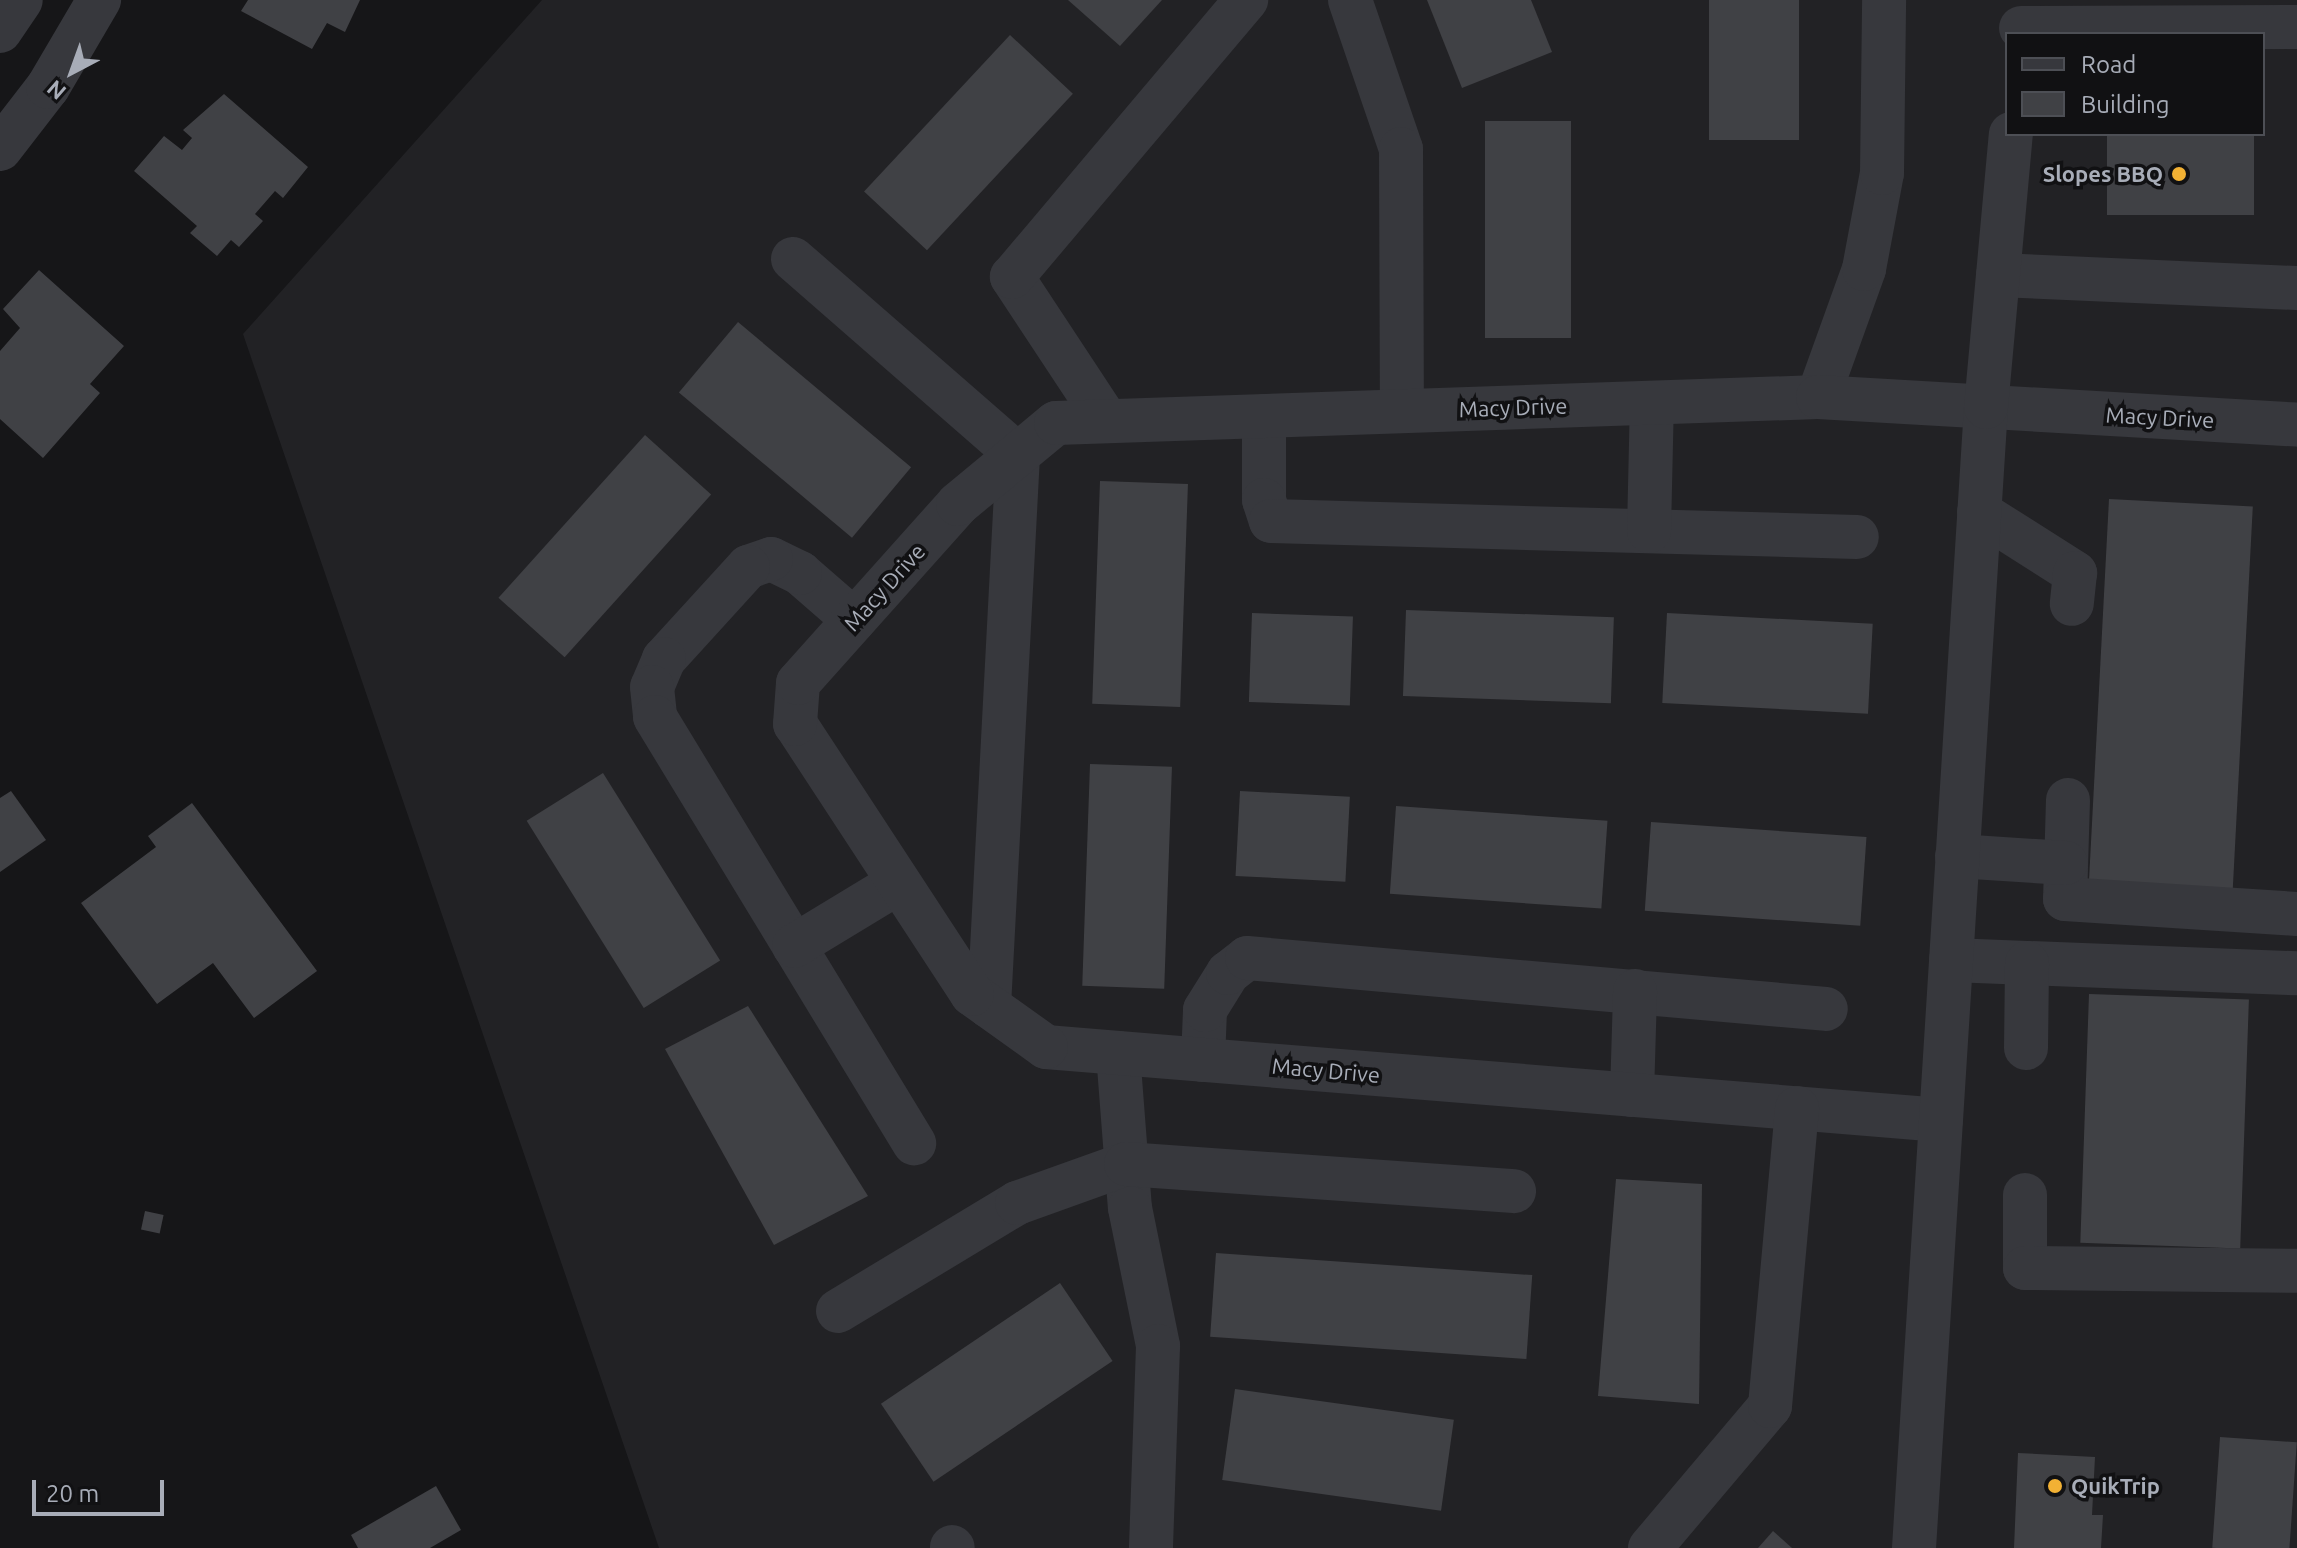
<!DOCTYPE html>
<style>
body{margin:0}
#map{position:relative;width:2297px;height:1548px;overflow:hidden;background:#161618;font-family:Ubuntu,sans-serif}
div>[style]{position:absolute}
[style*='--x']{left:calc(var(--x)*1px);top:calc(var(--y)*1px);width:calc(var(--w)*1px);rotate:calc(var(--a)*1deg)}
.built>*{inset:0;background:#222225}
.building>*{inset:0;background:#404145;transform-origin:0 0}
.minor>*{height:44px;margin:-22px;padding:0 22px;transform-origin:22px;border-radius:22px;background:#37383d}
.dots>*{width:22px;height:22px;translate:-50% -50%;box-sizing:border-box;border:4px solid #111113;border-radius:50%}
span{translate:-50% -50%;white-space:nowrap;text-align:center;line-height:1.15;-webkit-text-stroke:7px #111113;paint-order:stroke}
.poi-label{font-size:22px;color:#a8adb8;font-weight:700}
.right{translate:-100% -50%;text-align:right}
.left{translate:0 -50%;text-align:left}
.street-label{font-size:22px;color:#a8adb8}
.legend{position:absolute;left:2005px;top:32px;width:260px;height:104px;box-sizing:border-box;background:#111113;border:2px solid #4d4f55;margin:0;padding:10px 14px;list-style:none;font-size:24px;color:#a8adb8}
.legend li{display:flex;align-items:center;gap:16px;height:40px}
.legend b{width:40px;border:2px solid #4d4f55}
.north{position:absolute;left:32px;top:32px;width:80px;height:80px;-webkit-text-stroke:6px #111113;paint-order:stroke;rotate:221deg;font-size:22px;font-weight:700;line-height:32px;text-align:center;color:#a8adb8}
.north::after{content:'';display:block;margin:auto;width:28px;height:36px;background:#a8adb8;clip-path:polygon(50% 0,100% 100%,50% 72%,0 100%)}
.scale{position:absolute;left:32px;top:1480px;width:132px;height:36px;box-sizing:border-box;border:4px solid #a8adb8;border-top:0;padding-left:10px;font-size:24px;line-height:28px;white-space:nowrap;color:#a8adb8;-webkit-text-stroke:6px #111113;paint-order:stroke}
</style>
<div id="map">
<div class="built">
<i style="clip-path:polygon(evenodd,542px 0,2297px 0,2297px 1548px,659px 1548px,243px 334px,542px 0,2007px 34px,2263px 34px,2263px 134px,2007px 134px,2007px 34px)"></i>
</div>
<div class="building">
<i style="clip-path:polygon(248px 0,360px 0,345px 32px,327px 23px,312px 49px,241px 11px)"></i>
<i style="clip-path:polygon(1068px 0,1162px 0,1120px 46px)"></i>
<i style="clip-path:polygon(1427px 0,1531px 0,1552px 52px,1462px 88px)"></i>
<i style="left:1709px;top:0;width:90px;height:140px"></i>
<i style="left:1010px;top:35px;width:86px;height:214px;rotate:43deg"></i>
<i style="clip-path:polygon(224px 94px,308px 167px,283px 198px,275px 191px,255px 214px,263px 221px,239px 247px,231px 240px,217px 256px,190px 233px,197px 226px,134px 171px,164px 136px,182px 150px,192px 138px,183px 130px)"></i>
<i style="left:1485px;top:121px;width:86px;height:217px"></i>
<i style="left:2107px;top:134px;width:147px;height:81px"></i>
<i style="clip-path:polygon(39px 270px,124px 346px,90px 384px,100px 393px,43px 458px,0 419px,0 351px,20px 328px,3px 309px)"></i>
<i style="left:738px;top:322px;width:226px;height:92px;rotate:40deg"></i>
<i style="left:645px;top:435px;width:89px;height:219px;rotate:42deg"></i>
<i style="left:1100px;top:481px;width:88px;height:223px;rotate:2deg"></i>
<i style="left:2109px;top:499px;width:144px;height:388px;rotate:3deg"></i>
<i style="left:1406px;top:610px;width:208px;height:86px;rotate:2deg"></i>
<i style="left:1252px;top:613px;width:101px;height:89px;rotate:2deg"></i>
<i style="left:1667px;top:613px;width:206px;height:90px;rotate:3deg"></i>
<i style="left:1090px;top:764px;width:82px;height:222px;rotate:2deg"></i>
<i style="left:603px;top:773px;width:221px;height:90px;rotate:58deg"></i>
<i style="clip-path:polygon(11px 791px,46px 840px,0 872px,0 798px)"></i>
<i style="left:1240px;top:791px;width:110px;height:85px;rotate:3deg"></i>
<i style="clip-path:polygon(192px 803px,317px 971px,254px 1018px,213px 963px,157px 1004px,81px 903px,156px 847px,148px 836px)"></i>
<i style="left:1396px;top:806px;width:212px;height:88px;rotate:4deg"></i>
<i style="left:1651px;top:822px;width:216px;height:89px;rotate:4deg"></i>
<i style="left:2089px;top:994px;width:160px;height:249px;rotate:2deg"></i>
<i style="clip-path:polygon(748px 1006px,868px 1196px,774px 1245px,665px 1049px)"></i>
<i style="clip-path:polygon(1616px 1179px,1702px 1184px,1699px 1404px,1598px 1396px)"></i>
<i style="left:145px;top:1211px;width:19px;height:19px;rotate:12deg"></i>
<i style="left:1216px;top:1253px;width:317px;height:84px;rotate:4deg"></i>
<i style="left:1060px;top:1283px;width:94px;height:216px;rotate:56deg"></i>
<i style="left:1235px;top:1389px;width:221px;height:92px;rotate:8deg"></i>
<i style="left:2220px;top:1437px;width:77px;height:111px;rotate:4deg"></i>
<i style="clip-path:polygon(2018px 1453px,2095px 1457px,2092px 1515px,2103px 1515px,2101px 1548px,2014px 1548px)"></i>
<i style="clip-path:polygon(436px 1486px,461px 1530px,430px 1548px,358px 1548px,351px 1535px)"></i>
<i style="clip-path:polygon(1773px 1531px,1792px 1548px,1758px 1548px)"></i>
</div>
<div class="minor">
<i style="--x:1350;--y:0;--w:157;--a:71.1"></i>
<i style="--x:1401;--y:149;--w:262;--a:89.8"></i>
<i style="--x:2021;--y:28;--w:276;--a:-0.2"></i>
<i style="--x:0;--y:31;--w:37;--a:-56"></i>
<i style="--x:0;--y:149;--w:78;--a:-52.3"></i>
<i style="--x:48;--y:87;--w:101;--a:-59.6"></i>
<i style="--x:793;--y:259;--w:298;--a:41.1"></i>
<i style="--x:1018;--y:455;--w:552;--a:93.01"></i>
<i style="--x:1998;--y:275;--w:299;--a:2.5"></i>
<i style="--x:1818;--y:397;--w:136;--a:-70.2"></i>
<i style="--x:1864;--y:269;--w:98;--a:-79.4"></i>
<i style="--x:1882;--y:173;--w:173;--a:-89.3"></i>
<i style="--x:1264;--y:416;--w:84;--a:90"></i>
<i style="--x:1264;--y:500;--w:22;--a:72"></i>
<i style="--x:1271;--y:521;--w:586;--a:1.56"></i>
<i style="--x:1107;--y:421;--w:173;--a:-123.4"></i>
<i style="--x:1012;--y:277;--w:363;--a:-49.8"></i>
<i style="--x:1979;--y:512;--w:114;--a:32.4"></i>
<i style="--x:2075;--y:573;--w:31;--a:96"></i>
<i style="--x:1649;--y:531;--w:128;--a:-88.7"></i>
<i style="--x:854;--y:620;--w:72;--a:-139"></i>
<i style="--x:800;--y:573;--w:32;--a:-154"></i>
<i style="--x:771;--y:559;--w:24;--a:161"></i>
<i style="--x:748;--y:567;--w:125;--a:132.4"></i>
<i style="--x:664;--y:659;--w:30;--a:113"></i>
<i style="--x:652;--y:687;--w:30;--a:84"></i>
<i style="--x:655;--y:717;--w:499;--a:58.7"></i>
<i style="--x:2068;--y:800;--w:99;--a:91.7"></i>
<i style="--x:2065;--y:899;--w:232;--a:3.7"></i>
<i style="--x:1957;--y:856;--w:109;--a:3.7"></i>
<i style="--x:794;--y:946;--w:122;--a:-31.2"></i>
<i style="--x:1951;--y:960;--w:346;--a:2.2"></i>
<i style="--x:2026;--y:1048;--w:85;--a:-89.3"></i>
<i style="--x:1118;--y:1053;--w:155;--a:85.6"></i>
<i style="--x:1130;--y:1208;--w:141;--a:78.5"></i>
<i style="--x:1158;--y:1346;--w:202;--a:92"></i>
<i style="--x:1203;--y:1060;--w:50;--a:-87.7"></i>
<i style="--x:1205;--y:1010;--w:44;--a:-58.1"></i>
<i style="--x:1228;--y:973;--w:24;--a:-38"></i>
<i style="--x:1247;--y:958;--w:581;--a:5.03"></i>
<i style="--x:1632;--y:1095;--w:104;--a:-88.3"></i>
<i style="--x:1941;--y:1120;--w:898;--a:-175.34"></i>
<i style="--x:1046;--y:1047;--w:91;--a:-144.4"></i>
<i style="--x:972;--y:994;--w:323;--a:-123.2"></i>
<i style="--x:795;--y:724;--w:41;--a:-85.8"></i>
<i style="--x:798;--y:683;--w:240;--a:-48.2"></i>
<i style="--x:958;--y:504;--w:127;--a:-39.6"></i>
<i style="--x:1056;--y:423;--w:762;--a:-1.95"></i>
<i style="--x:1818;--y:397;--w:480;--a:3.3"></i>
<i style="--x:2025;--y:1195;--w:73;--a:90"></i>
<i style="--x:2025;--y:1268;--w:272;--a:0.6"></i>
<i style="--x:838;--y:1311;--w:209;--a:-31.1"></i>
<i style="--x:1017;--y:1203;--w:116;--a:-19.7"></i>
<i style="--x:1126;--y:1164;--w:389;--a:4"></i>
<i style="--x:952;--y:1547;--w:1;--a:45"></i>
<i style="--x:1650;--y:1548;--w:186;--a:-49.8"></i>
<i style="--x:1770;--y:1406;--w:299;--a:-84.8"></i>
<i style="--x:1914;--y:1548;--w:1143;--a:-86.39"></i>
<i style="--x:1986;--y:407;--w:274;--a:-84.8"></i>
</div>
<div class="dots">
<i style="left:2179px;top:174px;background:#f2b134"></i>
<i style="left:2055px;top:1486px;background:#f2b134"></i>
</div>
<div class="poi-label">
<span class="right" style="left:2163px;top:174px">Slopes BBQ</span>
<span class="left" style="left:2071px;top:1486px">QuikTrip</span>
</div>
<div class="street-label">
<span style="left:1513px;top:407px;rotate:-2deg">Macy Drive</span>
<span style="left:2160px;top:417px;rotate:3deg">Macy Drive</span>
<span style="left:884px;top:587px;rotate:-48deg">Macy Drive</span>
<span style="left:1326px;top:1070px;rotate:5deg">Macy Drive</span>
</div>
<ul class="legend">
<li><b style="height:10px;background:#37383d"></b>Road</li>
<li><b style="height:22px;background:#404145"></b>Building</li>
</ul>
<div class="north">N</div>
<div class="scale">20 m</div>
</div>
